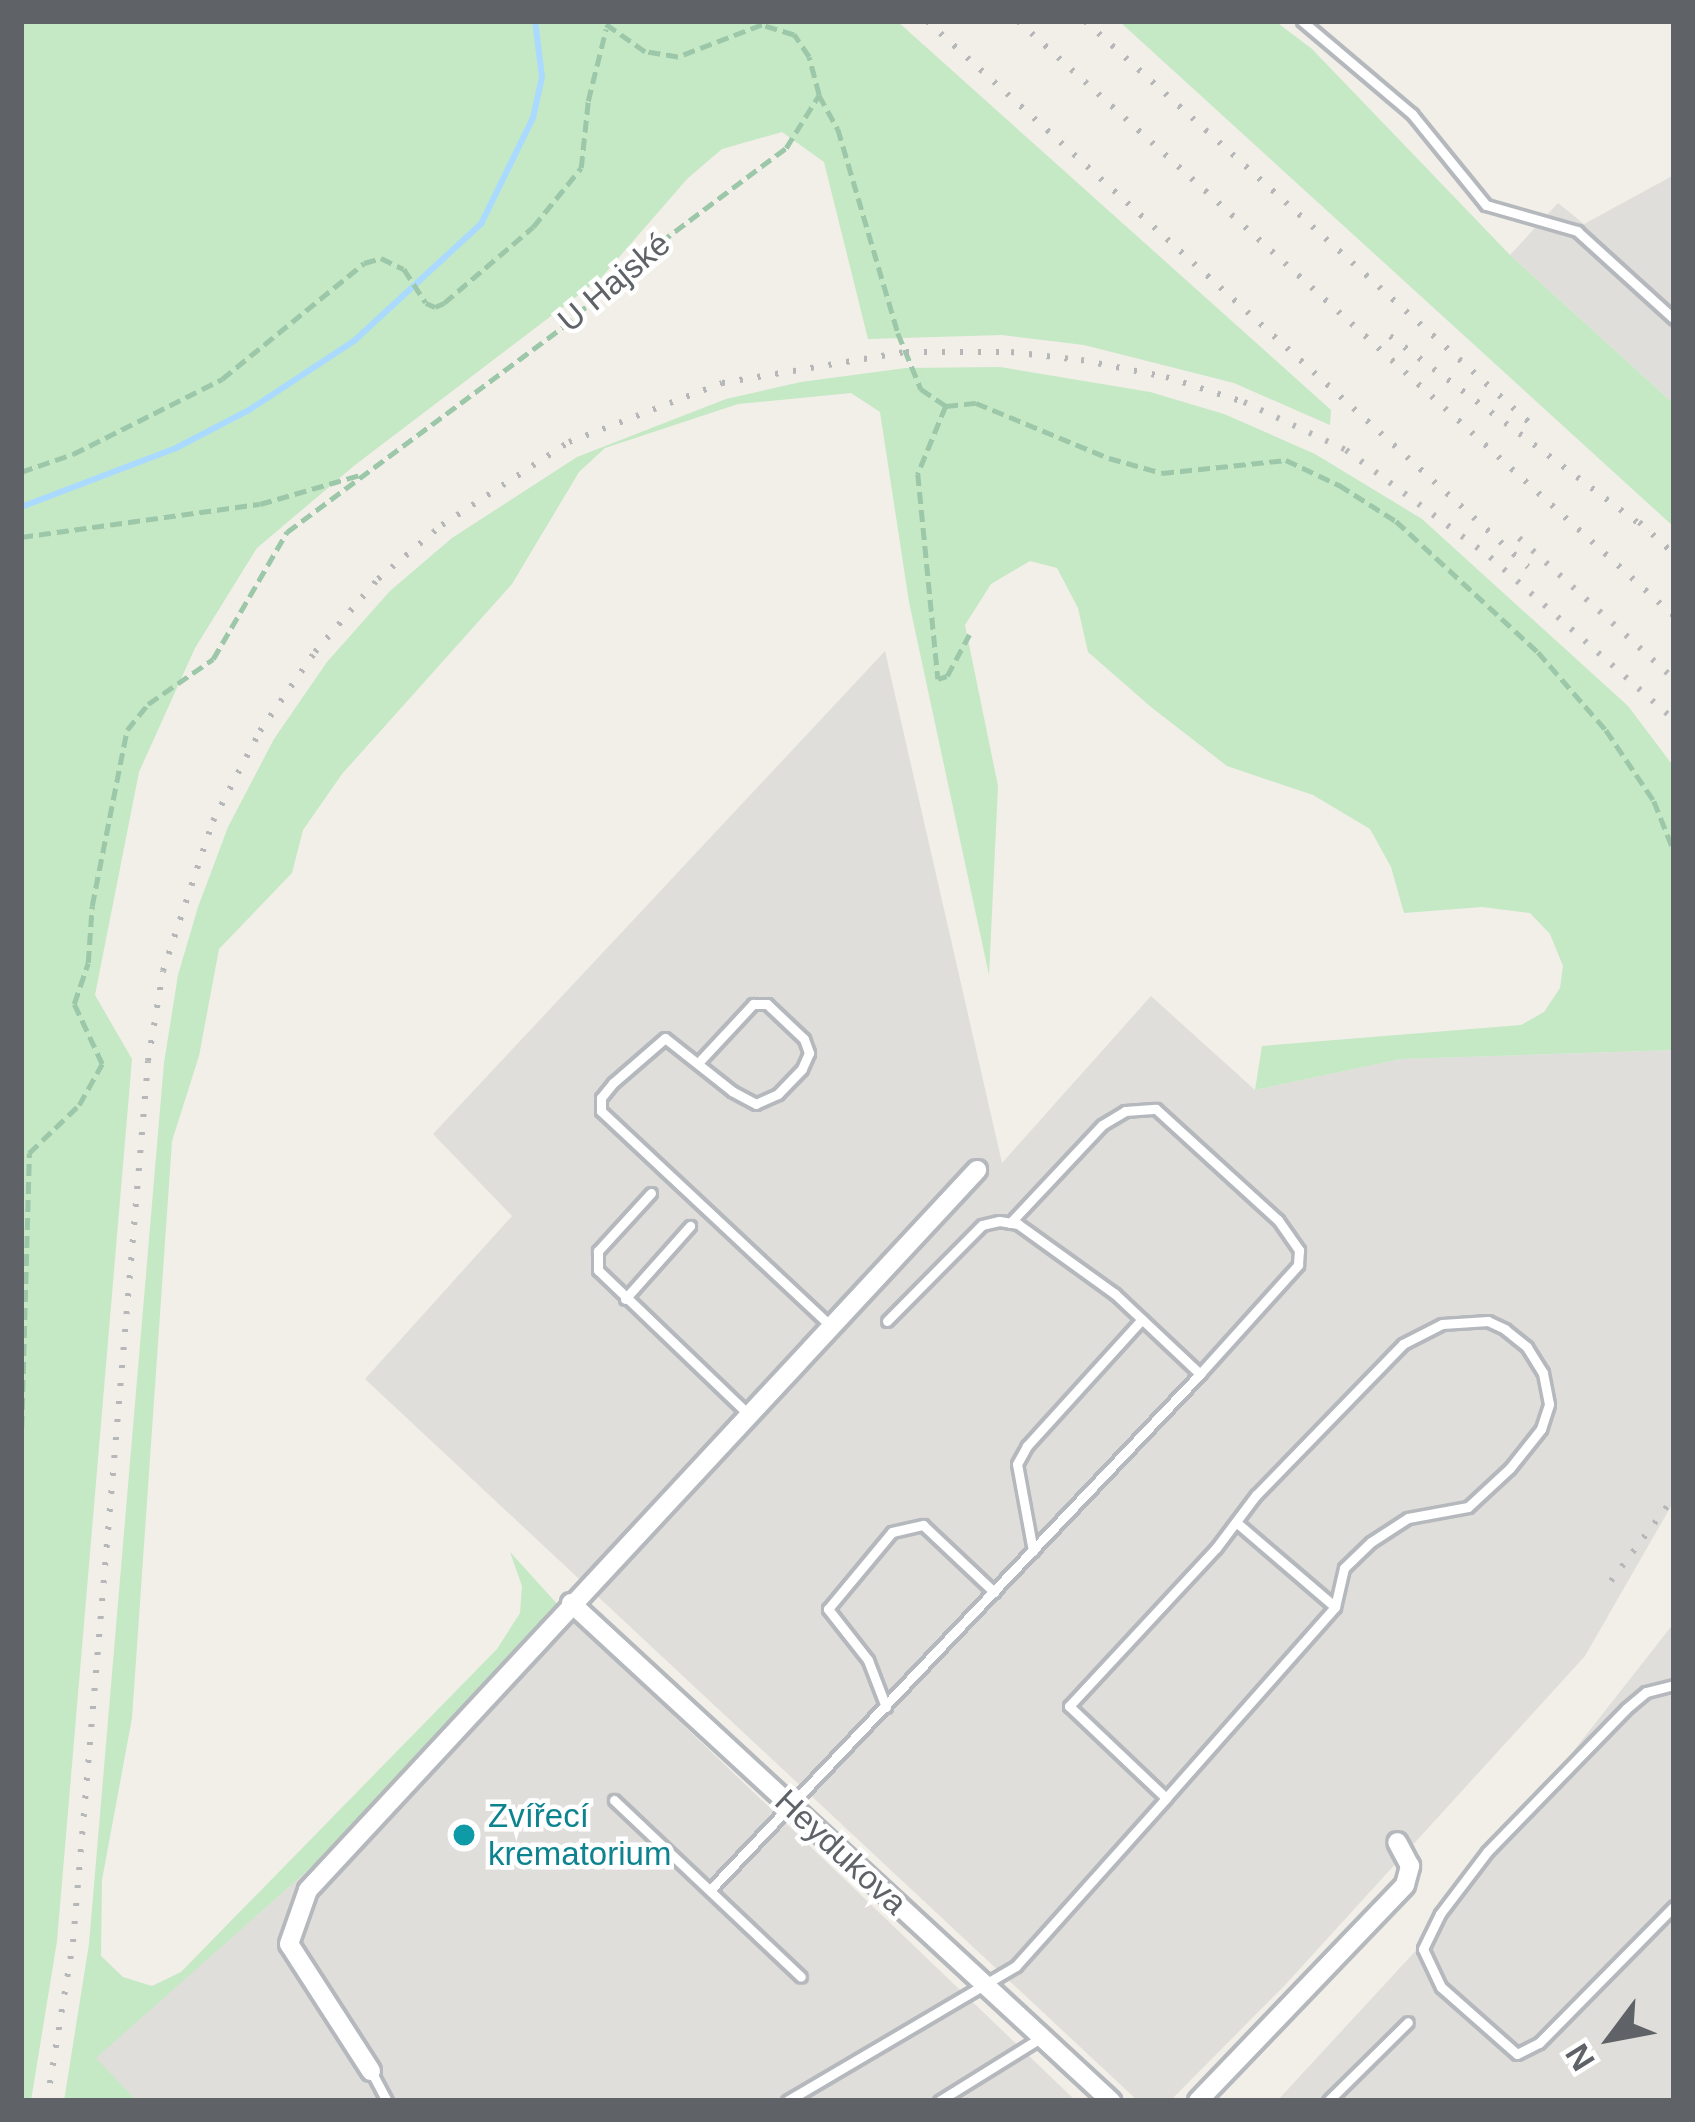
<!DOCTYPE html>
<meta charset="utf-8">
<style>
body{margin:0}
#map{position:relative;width:1695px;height:2122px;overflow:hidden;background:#f1efe8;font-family:Helvetica,sans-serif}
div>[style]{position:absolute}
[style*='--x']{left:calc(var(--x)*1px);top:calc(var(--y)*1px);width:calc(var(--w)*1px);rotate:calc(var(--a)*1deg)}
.industrial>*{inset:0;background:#e0deda}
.green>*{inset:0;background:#c5e8c5}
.stream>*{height:6px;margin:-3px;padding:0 3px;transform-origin:3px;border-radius:3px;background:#aadaff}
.path>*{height:4.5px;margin-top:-2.25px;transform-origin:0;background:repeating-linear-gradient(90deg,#9cc7a9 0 12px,transparent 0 18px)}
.roads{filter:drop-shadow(3px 0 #b5b8bc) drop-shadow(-3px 0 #b5b8bc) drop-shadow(0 3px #b5b8bc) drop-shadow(0 -3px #b5b8bc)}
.lane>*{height:9px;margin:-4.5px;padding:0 4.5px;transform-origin:4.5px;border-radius:4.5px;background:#fff}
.street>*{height:18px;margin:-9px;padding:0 9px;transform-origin:9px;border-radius:9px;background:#fff}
.rail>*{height:6px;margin-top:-3px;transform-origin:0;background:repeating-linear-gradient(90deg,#b6b7b8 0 3px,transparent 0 18px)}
.dots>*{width:33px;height:33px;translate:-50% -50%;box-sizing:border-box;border:6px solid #fff;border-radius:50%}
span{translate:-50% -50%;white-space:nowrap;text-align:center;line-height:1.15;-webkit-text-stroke:9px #fff;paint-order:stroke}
.street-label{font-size:33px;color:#5f6368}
.culture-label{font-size:33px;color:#0d838f}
.left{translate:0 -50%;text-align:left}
.frame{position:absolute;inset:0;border:24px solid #5f6368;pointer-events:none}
.north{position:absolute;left:1551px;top:1978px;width:120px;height:120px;-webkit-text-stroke:9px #fff;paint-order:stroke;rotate:238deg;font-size:33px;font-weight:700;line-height:48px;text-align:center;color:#5f6368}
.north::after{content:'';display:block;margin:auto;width:42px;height:54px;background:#5f6368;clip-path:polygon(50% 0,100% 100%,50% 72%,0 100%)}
</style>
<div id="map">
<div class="industrial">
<i style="clip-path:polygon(1674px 175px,1674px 404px,1510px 255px,1558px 203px,1584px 224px)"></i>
<i style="clip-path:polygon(885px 651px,1002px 1163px,1151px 996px,1255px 1090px,1401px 1059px,1674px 1050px,1674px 1501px,1585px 1656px,1285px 1985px,1170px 2101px,1138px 2101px,365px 1379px,512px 1216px,433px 1134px)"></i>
<i style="clip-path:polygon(559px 1606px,1076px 2101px,137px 2101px,95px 2058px,314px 1865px)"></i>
<i style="clip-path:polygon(1674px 1623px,1674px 2101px,1277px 2101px,1421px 1945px)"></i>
</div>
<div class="green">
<i style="clip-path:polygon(21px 21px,897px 21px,1331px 410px,1330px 425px,1234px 383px,1084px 345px,1002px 335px,868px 339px,824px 162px,782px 132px,722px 149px,687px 179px,601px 278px,355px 465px,257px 548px,195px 648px,139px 772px,95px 995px,132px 1059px,57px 1941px,31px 2101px,21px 2101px)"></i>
<i style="clip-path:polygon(1119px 21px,1275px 21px,1312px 49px,1510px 255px,1674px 404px,1674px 527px)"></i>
<i style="clip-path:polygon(1000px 367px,1150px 392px,1224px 414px,1315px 454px,1422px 519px,1628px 706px,1674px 767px,1674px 1050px,1401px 1059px,1255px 1090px,1262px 1046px,1521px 1025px,1544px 1012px,1560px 988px,1563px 966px,1550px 934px,1530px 913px,1482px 907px,1404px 913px,1391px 867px,1370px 829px,1313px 795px,1227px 766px,1151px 707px,1088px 652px,1078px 608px,1057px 568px,1030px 561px,991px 584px,965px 625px,998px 786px,989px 975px,909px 602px,880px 412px,851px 393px,738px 404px,605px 448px,579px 472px,512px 584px,342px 774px,303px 830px,292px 873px,219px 949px,199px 1056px,172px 1141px,132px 1718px,102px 1880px,101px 1956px,123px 1977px,152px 1986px,181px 1972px,497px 1649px,520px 1613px,522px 1586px,510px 1552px,559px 1606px,314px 1865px,96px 2058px,137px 2101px,64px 2101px,89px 1944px,164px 1063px,178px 975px,198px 907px,228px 827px,274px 739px,327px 662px,390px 591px,452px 538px,577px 457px,726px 399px,801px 382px,906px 368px)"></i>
</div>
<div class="stream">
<i style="--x:21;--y:507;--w:166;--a:-20.8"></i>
<i style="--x:176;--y:448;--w:82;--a:-27.5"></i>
<i style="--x:249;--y:410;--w:126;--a:-33.3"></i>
<i style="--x:354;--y:341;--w:173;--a:-42.7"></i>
<i style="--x:481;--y:224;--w:118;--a:-63.9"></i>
<i style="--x:533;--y:118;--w:42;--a:-77.6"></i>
<i style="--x:542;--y:77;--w:56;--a:-97.1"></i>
</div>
<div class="path">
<i style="--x:819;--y:95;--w:39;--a:61"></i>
<i style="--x:838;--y:129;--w:213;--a:73.6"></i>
<i style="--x:898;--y:333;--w:61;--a:67.7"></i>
<i style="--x:921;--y:389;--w:30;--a:34"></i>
<i style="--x:946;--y:406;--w:30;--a:-6"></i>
<i style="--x:976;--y:403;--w:144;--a:22.5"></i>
<i style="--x:1109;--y:458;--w:55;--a:15.8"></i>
<i style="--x:1162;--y:473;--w:125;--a:-6"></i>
<i style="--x:1286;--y:460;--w:59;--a:25.3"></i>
<i style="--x:1339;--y:485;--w:67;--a:32.3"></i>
<i style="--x:1396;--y:521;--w:193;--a:42.7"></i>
<i style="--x:1538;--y:652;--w:103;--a:48.9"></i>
<i style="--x:1606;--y:730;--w:86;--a:55.9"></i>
<i style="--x:1654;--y:801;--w:54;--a:68.2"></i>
<i style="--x:946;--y:406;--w:74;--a:112.4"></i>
<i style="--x:918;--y:474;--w:206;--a:84.4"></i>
<i style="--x:938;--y:679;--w:9;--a:-18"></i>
<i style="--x:947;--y:676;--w:47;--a:-61.8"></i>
<i style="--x:21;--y:472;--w:55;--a:-19.1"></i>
<i style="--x:73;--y:454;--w:167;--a:-26.7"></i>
<i style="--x:222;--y:379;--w:183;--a:-39.2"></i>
<i style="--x:364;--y:263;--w:18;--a:-16"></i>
<i style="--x:381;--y:258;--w:25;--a:26"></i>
<i style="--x:404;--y:269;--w:40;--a:57.1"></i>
<i style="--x:426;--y:303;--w:10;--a:24"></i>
<i style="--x:435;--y:307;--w:10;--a:-24"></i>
<i style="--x:444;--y:303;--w:117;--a:-40.5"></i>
<i style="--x:533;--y:227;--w:76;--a:-50.9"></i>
<i style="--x:581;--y:168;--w:67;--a:-84"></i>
<i style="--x:588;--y:101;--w:74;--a:-76"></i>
<i style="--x:21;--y:537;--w:241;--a:-7.9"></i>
<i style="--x:260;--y:504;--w:107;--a:-16.2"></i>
<i style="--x:21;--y:1446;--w:293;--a:-88.4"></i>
<i style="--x:29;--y:1153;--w:69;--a:-43.8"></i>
<i style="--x:79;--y:1105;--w:47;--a:-60.7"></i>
<i style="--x:102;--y:1064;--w:66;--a:-115"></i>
<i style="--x:74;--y:1004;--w:43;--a:-71.1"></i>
<i style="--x:88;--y:963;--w:57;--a:-86"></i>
<i style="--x:92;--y:906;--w:179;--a:-78.8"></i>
<i style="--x:127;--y:730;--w:33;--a:-51"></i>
<i style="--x:148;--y:704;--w:79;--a:-34.7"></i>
<i style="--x:213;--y:659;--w:147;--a:-59.8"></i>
<i style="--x:287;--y:532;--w:344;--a:-36.6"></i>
<i style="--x:563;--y:327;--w:111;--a:-41.7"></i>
<i style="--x:646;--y:253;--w:175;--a:-36.9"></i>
<i style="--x:786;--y:148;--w:62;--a:-58.1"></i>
<i style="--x:819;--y:95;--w:39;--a:-105"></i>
<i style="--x:809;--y:57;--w:27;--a:-124"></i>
<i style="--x:794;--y:35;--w:34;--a:-163"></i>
<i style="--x:762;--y:25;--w:90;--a:159.1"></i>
<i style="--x:678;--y:57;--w:33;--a:-171"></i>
<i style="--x:645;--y:52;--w:54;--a:-144.8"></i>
<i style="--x:21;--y:1476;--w:68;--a:90"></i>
<i style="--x:21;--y:1660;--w:107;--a:90"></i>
</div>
<div class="roads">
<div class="lane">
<i style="--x:1302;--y:21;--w:144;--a:40.2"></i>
<i style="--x:1412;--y:114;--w:117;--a:50.9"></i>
<i style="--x:1486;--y:205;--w:95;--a:15.9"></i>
<i style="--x:1577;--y:231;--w:131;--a:42.2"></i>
<i style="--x:698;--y:1063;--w:81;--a:-47"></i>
<i style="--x:753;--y:1004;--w:14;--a:0"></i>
<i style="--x:767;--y:1004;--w:51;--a:43.4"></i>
<i style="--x:804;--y:1039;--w:15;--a:70"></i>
<i style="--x:809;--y:1053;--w:17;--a:114"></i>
<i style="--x:802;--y:1069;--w:35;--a:134"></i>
<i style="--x:778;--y:1094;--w:24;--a:156"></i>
<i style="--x:756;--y:1104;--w:27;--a:-152"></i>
<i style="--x:732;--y:1091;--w:85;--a:-141.7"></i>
<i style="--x:665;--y:1038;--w:69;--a:139.1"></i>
<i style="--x:613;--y:1083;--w:19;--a:129"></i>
<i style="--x:601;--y:1098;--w:13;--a:90"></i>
<i style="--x:601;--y:1111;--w:315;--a:43.1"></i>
<i style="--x:651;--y:1193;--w:79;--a:132.4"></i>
<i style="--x:598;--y:1251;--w:19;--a:90"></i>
<i style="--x:598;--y:1270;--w:208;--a:43.8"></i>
<i style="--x:1010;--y:1223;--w:134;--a:-46.8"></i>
<i style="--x:1102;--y:1125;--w:27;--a:-31"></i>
<i style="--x:1125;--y:1111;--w:31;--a:-4"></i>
<i style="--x:1156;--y:1109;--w:165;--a:42.3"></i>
<i style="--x:1278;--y:1220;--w:37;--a:55"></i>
<i style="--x:1299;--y:1250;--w:15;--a:94"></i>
<i style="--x:1298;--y:1265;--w:147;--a:132"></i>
<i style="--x:625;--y:1299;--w:98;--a:-48.3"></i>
<i style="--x:1236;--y:1522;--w:130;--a:40.6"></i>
<i style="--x:1033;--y:1551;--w:88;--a:-100.4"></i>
<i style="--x:1017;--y:1464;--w:21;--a:-61"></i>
<i style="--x:1027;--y:1446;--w:171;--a:-47.8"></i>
<i style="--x:1674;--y:1685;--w:29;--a:166"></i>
<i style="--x:1646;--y:1692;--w:26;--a:140"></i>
<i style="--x:1626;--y:1709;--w:199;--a:134.2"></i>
<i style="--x:1487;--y:1852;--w:78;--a:127.2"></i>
<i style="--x:1440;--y:1914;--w:39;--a:116"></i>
<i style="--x:1423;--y:1949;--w:42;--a:64.7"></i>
<i style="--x:1441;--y:1987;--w:101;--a:41.4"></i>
<i style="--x:1517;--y:2054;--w:25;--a:-27"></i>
<i style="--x:1539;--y:2043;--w:192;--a:-45.4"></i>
<i style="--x:886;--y:1707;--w:50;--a:-111"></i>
<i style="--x:868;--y:1660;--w:65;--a:-128.1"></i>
<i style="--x:828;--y:1609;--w:100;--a:-50.3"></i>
<i style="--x:892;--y:1532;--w:32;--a:-13"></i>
<i style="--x:923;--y:1525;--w:98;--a:43.3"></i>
<i style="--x:614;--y:1800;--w:257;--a:43.4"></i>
<i style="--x:710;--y:1890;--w:712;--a:-46.48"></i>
<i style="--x:1200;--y:1374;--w:117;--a:-136.7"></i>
<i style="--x:1115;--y:1294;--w:120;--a:-144.2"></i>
<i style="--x:1018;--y:1224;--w:19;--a:-171"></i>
<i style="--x:999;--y:1221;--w:17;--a:167"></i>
<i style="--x:982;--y:1225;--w:135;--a:134.7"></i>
<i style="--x:371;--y:2071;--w:34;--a:62"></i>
<i style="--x:787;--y:2101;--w:266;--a:-30.5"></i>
<i style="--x:1016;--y:1966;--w:225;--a:-48.2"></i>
<i style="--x:1166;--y:1798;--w:255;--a:-48.5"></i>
<i style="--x:1335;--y:1607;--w:40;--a:-77"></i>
<i style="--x:1344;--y:1568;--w:37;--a:-44"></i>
<i style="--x:1371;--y:1542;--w:44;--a:-33"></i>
<i style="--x:1408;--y:1518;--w:61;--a:-10.4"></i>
<i style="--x:1468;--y:1507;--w:57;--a:-42.9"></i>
<i style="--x:1510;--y:1468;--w:50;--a:-51.5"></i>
<i style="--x:1541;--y:1429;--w:26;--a:-72"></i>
<i style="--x:1549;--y:1404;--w:32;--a:-101"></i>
<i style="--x:1543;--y:1373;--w:31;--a:-122"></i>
<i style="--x:1527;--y:1347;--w:28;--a:-141"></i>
<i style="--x:1505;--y:1329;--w:19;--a:-155"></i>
<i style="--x:1488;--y:1321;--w:46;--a:176.3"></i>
<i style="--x:1442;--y:1324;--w:44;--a:152.9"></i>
<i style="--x:1403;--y:1344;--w:211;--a:134.2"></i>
<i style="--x:1256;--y:1495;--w:66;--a:127"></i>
<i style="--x:1216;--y:1548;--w:216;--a:132.9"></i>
<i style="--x:1069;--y:1706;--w:134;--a:43.5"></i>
<i style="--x:939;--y:2101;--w:121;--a:-31.9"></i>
<i style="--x:1328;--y:2101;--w:112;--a:-44.6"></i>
</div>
<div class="street">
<i style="--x:571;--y:1603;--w:735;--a:42.68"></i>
<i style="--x:371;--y:2071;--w:151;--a:-122.8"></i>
<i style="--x:289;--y:1944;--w:57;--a:-70.6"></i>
<i style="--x:308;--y:1890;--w:983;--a:-47.1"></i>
<i style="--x:1198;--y:2101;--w:299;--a:-46.2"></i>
<i style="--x:1405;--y:1885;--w:20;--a:-75"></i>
<i style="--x:1410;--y:1866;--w:27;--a:-118"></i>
</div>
</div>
<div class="rail">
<i style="--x:927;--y:21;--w:812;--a:42.25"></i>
<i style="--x:1018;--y:21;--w:886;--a:42.21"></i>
<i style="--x:1085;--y:21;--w:603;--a:42.11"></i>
<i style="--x:1390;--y:336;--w:324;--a:37"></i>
<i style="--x:1639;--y:522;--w:47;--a:42.4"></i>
<i style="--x:1519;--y:538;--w:210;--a:42.3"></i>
<i style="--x:1611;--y:1581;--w:105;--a:-53.1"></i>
<i style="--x:47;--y:2101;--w:161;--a:-80.7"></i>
<i style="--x:73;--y:1942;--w:884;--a:-85.13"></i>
<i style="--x:148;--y:1061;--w:91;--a:-80.5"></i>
<i style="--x:163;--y:971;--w:158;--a:-71.6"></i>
<i style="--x:213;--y:821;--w:102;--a:-62.4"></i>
<i style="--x:260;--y:731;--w:96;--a:-55.2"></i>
<i style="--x:315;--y:652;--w:96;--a:-49.2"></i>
<i style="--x:378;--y:579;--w:84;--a:-40.2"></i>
<i style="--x:442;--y:525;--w:152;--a:-33.2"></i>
<i style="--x:569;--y:442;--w:164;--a:-21.1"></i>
<i style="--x:722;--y:383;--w:187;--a:-9.6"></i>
<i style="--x:906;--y:352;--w:105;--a:0"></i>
<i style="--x:1011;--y:352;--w:70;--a:6.5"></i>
<i style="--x:1081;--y:360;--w:87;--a:11.3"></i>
<i style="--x:1166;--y:377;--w:82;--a:17.8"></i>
<i style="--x:1244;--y:402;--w:113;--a:25.2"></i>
<i style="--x:1346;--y:450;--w:179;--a:36.6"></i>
<i style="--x:1490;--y:557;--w:246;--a:41.5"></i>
</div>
<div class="dots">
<i style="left:464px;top:1835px;background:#0f9aa8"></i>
</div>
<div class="street-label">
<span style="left:614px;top:282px;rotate:-40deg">U Hajské</span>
<span style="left:841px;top:1852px;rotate:43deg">Heydukova</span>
</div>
<div class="culture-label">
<span class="left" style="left:488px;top:1835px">Zvířecí<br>krematorium</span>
</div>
<div class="frame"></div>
<div class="north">N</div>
</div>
